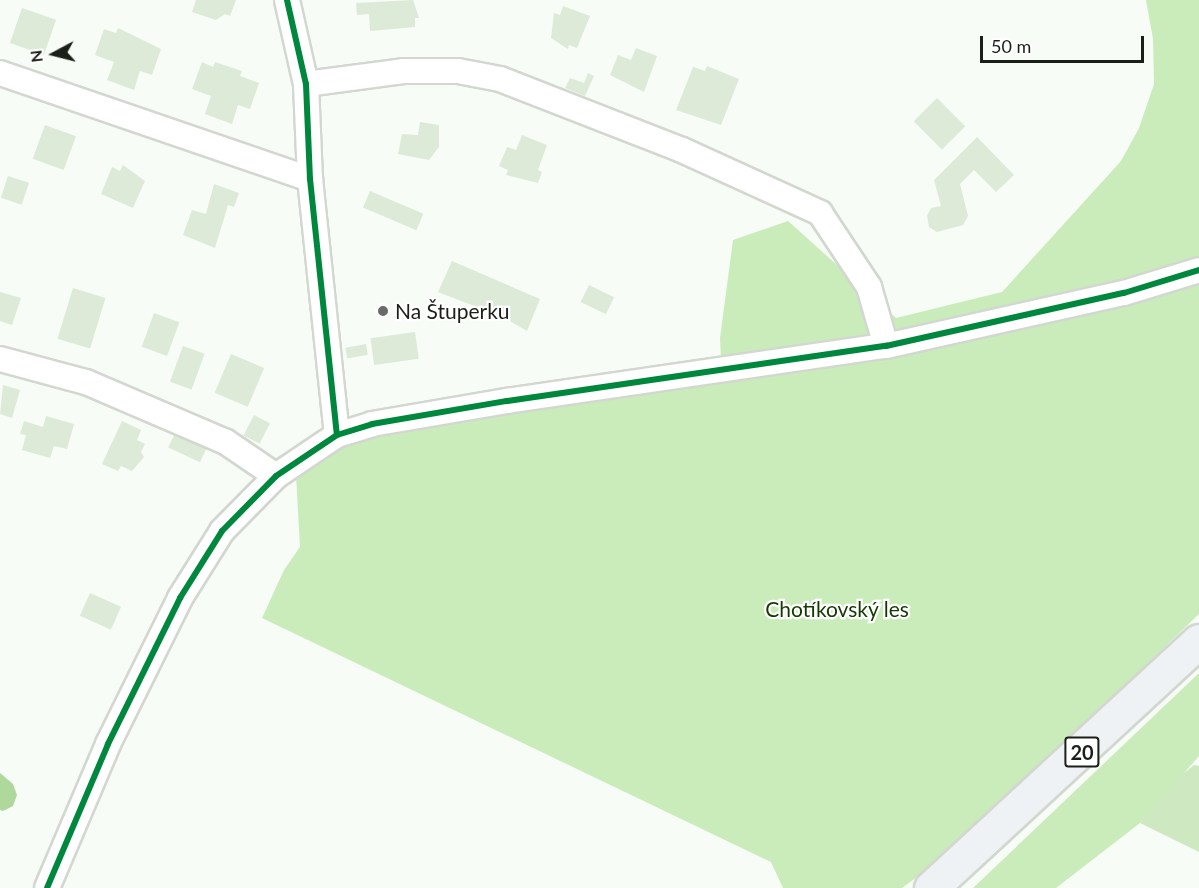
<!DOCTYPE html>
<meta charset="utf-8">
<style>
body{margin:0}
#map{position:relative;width:1199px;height:888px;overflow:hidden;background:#f7fcf6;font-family:Lato,sans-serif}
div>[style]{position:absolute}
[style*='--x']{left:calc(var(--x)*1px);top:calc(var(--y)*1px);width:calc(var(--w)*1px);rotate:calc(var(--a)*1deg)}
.green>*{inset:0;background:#cee9c2}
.forest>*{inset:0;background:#caecbb}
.water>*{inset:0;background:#afd89d}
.building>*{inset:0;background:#ddead7;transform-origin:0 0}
.roads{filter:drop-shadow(2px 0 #d2d7d0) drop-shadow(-2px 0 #d2d7d0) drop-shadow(0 2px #d2d7d0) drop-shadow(0 -2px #d2d7d0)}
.minor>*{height:24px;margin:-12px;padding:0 12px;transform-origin:12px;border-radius:12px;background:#fefffe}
.primary>*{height:33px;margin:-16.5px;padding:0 16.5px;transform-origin:16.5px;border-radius:16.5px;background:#eef2f5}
.cycleway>*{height:6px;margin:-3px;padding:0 3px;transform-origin:3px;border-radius:3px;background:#00873e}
.dots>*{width:16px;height:16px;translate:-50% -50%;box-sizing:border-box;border:3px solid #fff;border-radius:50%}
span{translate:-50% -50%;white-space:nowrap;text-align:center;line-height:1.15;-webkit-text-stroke:4.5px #fff;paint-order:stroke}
.shield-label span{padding:2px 4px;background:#fff;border:2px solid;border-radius:4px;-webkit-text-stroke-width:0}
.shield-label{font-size:20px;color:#1a1f18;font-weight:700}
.poi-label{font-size:21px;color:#1a1f18}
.left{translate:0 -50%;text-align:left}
.park-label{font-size:21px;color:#143800}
.north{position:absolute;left:24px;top:24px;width:60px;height:60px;-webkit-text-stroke:4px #fff;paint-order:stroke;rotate:263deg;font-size:16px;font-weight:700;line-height:24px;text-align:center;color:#1a1f18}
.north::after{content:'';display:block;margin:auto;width:21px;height:27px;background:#1a1f18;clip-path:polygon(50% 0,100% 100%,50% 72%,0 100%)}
.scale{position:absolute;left:980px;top:36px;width:164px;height:27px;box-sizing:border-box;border:3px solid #1a1f18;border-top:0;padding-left:8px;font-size:18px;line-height:21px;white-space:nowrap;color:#1a1f18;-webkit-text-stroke:4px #fff;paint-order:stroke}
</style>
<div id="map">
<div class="green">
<i style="clip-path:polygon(1194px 765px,1199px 766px,1199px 852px,1140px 823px,1169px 785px)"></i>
</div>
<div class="forest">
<i style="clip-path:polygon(1146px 0,1199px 0,1199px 614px,952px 851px,902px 888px,783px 888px,771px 862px,262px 618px,284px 570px,300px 547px,296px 475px,334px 447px,443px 420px,722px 381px,720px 338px,733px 240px,788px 221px,896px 318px,1002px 292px,1121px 161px,1139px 128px,1154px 84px,1153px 39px)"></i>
<i style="clip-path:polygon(1199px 673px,1199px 756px,1140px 823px,1056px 888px,973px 888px)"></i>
</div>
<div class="water">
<i style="clip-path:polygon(0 773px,13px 784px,17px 795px,13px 806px,3px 811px,0 810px)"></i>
</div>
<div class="building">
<i style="clip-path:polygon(196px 0,236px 0,230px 16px,225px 14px,216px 20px,192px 12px)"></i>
<i style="clip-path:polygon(413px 0,419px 18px,415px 18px,415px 27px,370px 31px,369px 14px,357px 15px,356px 3px)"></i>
<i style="clip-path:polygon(563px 6px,590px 16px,577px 48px,569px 45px,568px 49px,551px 38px,554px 13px,560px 15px)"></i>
<i style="left:22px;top:8px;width:36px;height:37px;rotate:19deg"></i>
<i style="clip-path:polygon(118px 28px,161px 49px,152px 75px,140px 71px,134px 90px,107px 80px,114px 62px,95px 55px,104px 29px,116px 33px)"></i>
<i style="clip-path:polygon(636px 48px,657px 56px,644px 92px,610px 75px,618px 55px,631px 60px)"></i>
<i style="clip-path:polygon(202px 62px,213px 67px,215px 62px,242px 71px,240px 76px,259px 83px,250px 109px,238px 105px,232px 124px,205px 114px,211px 96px,192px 89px)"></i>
<i style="clip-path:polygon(707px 66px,739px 79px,721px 125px,676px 110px,693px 67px,705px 71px)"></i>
<i style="clip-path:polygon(588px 73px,594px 76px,585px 96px,565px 88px,570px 78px,584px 83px)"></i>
<i style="left:937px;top:98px;width:40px;height:33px;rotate:45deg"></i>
<i style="clip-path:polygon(420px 122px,439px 125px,439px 147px,429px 160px,398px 154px,402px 134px,418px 135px)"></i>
<i style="left:45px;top:125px;width:33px;height:36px;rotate:20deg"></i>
<i style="clip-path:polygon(522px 135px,547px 145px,538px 170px,542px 172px,538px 183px,506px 175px,508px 170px,499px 166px,507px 147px,516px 150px)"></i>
<i style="clip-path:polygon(977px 137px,1014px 175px,996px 192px,974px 170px,960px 184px,968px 216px,963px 225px,937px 232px,929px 227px,927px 216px,931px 208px,941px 206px,934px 180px)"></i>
<i style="clip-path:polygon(123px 165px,145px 181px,133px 208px,101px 194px,112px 167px,120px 171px)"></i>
<i style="left:8px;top:176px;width:22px;height:23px;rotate:18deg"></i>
<i style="clip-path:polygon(214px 184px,239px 193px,234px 207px,228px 205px,215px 248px,183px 235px,192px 210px,206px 214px)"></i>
<i style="left:370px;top:191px;width:58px;height:18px;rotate:23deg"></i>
<i style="clip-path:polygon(452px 261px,540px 299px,527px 331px,503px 317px,438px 292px)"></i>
<i style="left:589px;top:285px;width:28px;height:19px;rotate:26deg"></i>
<i style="left:73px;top:288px;width:34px;height:53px;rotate:17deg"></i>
<i style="clip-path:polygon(0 292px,21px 298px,12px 325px,0 321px)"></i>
<i style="left:154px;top:313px;width:27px;height:36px;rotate:20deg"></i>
<i style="left:415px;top:332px;width:27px;height:45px;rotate:82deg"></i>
<i style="left:366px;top:344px;width:11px;height:21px;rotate:80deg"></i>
<i style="left:183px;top:346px;width:23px;height:38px;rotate:20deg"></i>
<i style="left:231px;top:354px;width:36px;height:42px;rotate:23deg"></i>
<i style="clip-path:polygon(3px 385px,20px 390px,12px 418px,0 414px)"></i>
<i style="left:254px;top:415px;width:18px;height:23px;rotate:27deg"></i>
<i style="clip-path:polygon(46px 416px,74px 424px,67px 449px,54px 446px,50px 458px,22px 450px,26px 435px,20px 434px,24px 421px,43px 427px)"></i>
<i style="clip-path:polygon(122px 421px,141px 430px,137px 440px,145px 444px,141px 452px,144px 457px,132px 471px,121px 466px,118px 471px,102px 464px)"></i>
<i style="left:175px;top:433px;width:35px;height:16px;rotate:25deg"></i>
<i style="left:90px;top:593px;width:34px;height:25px;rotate:24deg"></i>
</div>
<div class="roads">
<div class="minor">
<i style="--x:287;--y:0;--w:86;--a:77.3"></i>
<i style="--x:306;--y:84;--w:95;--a:87.6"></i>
<i style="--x:310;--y:179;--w:257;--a:84"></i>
<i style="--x:0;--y:73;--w:328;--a:18.9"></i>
<i style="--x:306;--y:84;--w:98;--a:-7.6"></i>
<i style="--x:403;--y:71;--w:55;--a:0"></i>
<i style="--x:458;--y:71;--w:43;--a:10.8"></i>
<i style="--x:500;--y:79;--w:195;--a:21.3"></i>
<i style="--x:682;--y:150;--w:152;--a:24.5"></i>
<i style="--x:820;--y:213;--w:89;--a:56.5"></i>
<i style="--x:869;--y:287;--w:61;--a:73.9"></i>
<i style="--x:0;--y:359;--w:89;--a:15"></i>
<i style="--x:86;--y:382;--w:152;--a:23.2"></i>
<i style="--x:226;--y:442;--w:60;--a:34.2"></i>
<i style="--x:47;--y:888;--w:156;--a:-67"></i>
<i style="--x:108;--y:744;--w:163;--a:-63.7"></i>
<i style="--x:180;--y:598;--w:79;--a:-57.9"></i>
<i style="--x:222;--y:531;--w:77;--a:-45.5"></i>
<i style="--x:276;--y:476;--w:73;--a:-33.9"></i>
<i style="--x:337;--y:435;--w:37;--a:-17"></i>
<i style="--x:372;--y:424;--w:137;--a:-9.7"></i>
<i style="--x:507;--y:401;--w:383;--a:-8.3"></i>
<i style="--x:886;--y:346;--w:244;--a:-12.6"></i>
<i style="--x:1124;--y:293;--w:78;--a:-17"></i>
</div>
<div class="primary">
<i style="--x:931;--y:888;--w:364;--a:-42.7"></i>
</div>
</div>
<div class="cycleway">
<i style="--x:287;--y:0;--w:86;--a:77.3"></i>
<i style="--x:306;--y:84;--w:95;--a:87.6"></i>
<i style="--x:310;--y:179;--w:257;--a:84"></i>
<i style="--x:47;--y:888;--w:156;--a:-67"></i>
<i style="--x:108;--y:744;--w:163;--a:-63.7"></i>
<i style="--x:180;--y:598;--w:79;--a:-57.9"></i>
<i style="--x:222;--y:531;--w:77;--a:-45.5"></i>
<i style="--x:276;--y:476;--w:73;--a:-33.9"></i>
<i style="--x:337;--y:435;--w:37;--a:-17"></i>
<i style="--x:372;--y:424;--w:137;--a:-9.7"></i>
<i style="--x:507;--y:401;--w:383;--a:-8.3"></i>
<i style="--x:886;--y:346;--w:244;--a:-12.6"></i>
<i style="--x:1124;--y:293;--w:78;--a:-17"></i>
</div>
<div class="dots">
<i style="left:383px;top:311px;background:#676c66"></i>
</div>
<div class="shield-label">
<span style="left:1082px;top:752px">20</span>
</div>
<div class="poi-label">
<span class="left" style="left:395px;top:311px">Na Štuperku</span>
</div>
<div class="park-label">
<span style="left:837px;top:609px">Chotíkovský les</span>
</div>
<div class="north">N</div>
<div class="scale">50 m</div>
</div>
